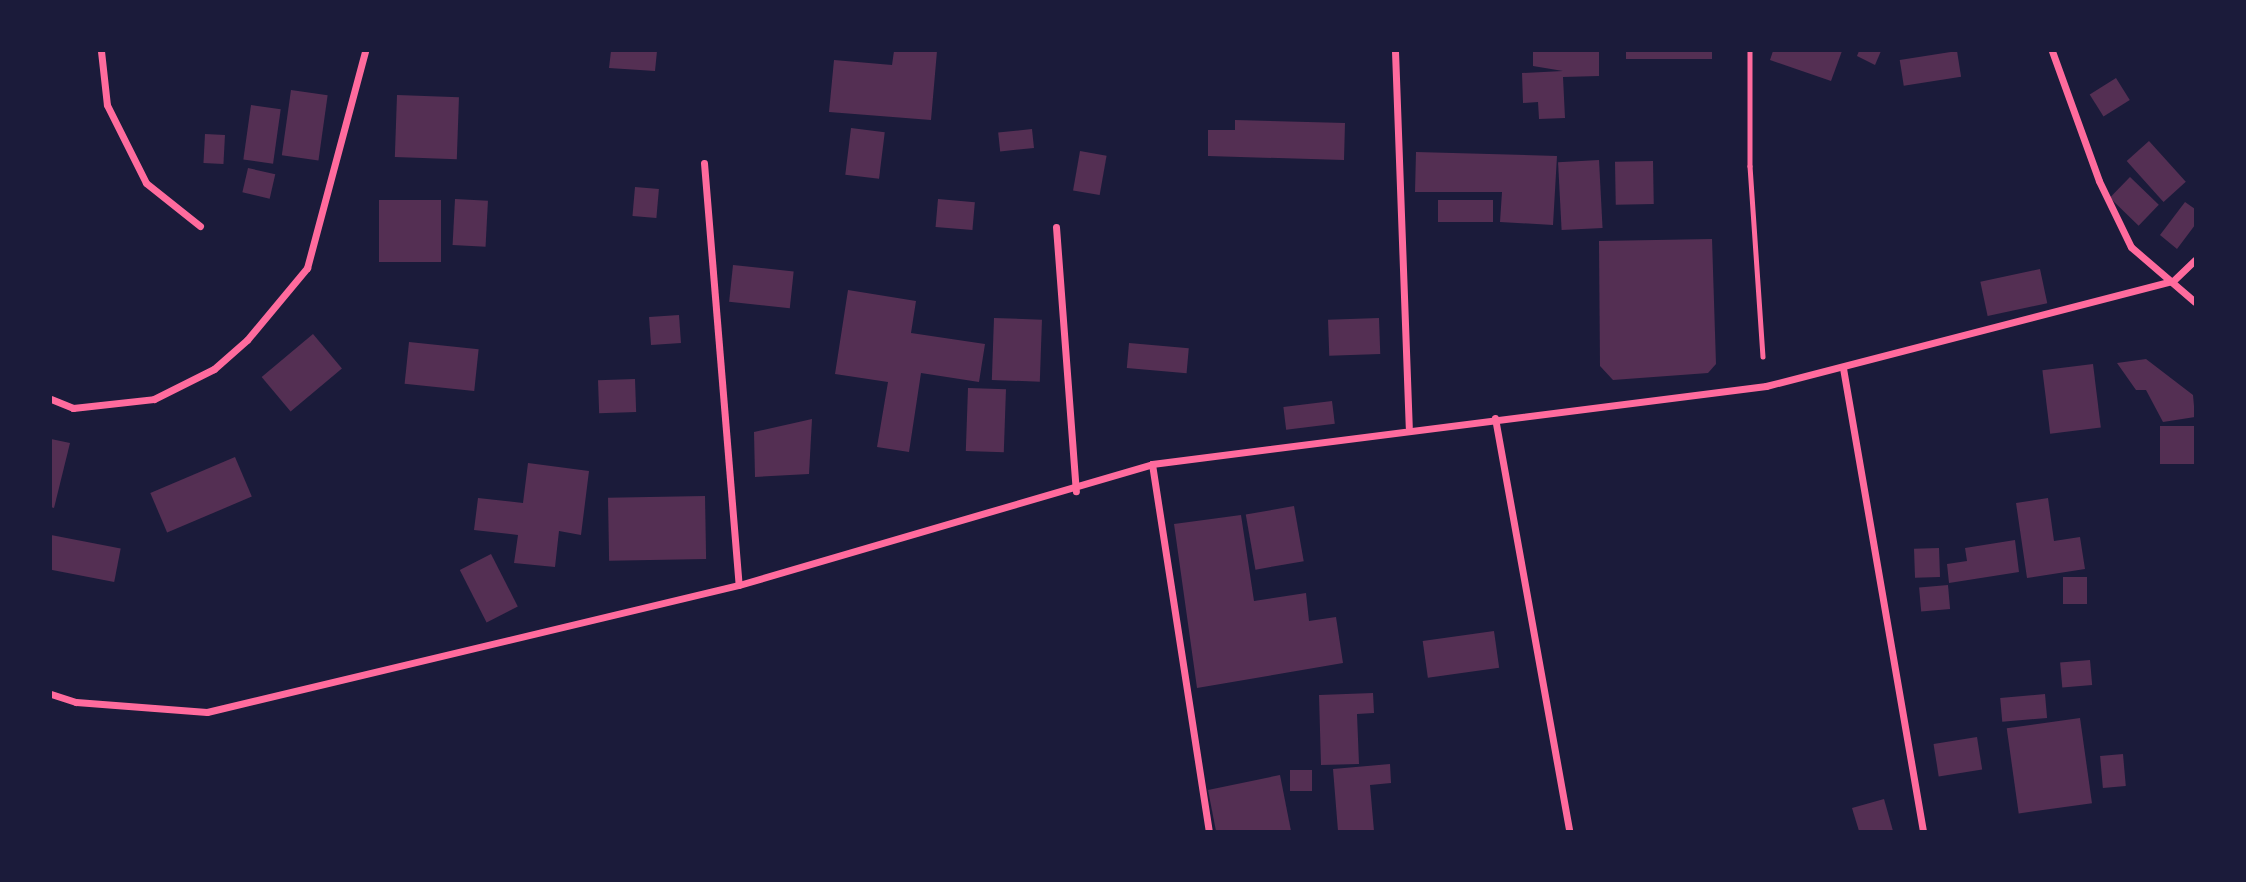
<!DOCTYPE html>
<style>
body{margin:0}
#map{position:relative;width:2246px;height:882px;overflow:hidden;background:#1b1b3a;font-family:"PT Sans Narrow",sans-serif}
div>[style]{position:absolute}
[style*='--x']{left:calc(var(--x)*1px);top:calc(var(--y)*1px);width:calc(var(--w)*1px);rotate:calc(var(--a)*1deg)}
.building>*{inset:0;background:#542f53;transform-origin:0 0}
.path>*{height:4.5px;margin:-2.25px;padding:0 2.25px;transform-origin:2.25px;border-radius:2.25px;background:#ff6b9d}
.minor>*{height:7px;margin:-3.5px;padding:0 3.5px;transform-origin:3.5px;border-radius:3.5px;background:#ff6b9d}
span{translate:-50% -50%;white-space:nowrap;text-align:center;line-height:1.15;-webkit-text-stroke:7px #1b1b3a;paint-order:stroke}
.frame{position:absolute;inset:0;border:52px solid #1b1b3a;pointer-events:none}
</style>
<div id="map">
<div class="building">
<i style="clip-path:polygon(611px 51px,657px 51px,655px 71px,609px 68px)"></i>
<i style="clip-path:polygon(894px 51px,937px 51px,931px 120px,829px 112px,834px 60px,892px 65px)"></i>
<i style="clip-path:polygon(1533px 51px,1599px 51px,1599px 76px,1563px 77px,1565px 118px,1539px 119px,1538px 102px,1523px 103px,1522px 73px,1563px 71px,1533px 66px)"></i>
<i style="left:1626px;top:51px;width:86px;height:8px"></i>
<i style="clip-path:polygon(1773px 51px,1842px 51px,1831px 81px,1770px 60px)"></i>
<i style="clip-path:polygon(1859px 51px,1881px 51px,1875px 65px,1857px 56px)"></i>
<i style="left:1957px;top:51px;width:26px;height:58px;rotate:81deg"></i>
<i style="left:2116px;top:78px;width:26px;height:31px;rotate:58deg"></i>
<i style="left:291px;top:90px;width:37px;height:66px;rotate:8deg"></i>
<i style="left:397px;top:95px;width:62px;height:62px;rotate:2deg"></i>
<i style="left:251px;top:105px;width:30px;height:55px;rotate:8deg"></i>
<i style="clip-path:polygon(1235px 120px,1345px 123px,1344px 160px,1208px 156px,1208px 130px,1235px 130px)"></i>
<i style="left:851px;top:128px;width:34px;height:47px;rotate:7deg"></i>
<i style="left:1032px;top:129px;width:19px;height:34px;rotate:84deg"></i>
<i style="left:205px;top:134px;width:20px;height:29px;rotate:3deg"></i>
<i style="left:2149px;top:141px;width:55px;height:30px;rotate:48deg"></i>
<i style="left:1080px;top:151px;width:27px;height:40px;rotate:10deg"></i>
<i style="clip-path:polygon(1416px 152px,1557px 156px,1553px 225px,1500px 222px,1502px 192px,1415px 192px)"></i>
<i style="left:1599px;top:160px;width:68px;height:41px;rotate:87deg"></i>
<i style="left:1653px;top:161px;width:43px;height:38px;rotate:89deg"></i>
<i style="left:248px;top:168px;width:28px;height:25px;rotate:13deg"></i>
<i style="left:2130px;top:177px;width:40px;height:29px;rotate:44deg"></i>
<i style="left:635px;top:187px;width:24px;height:29px;rotate:5deg"></i>
<i style="left:455px;top:199px;width:33px;height:46px;rotate:3deg"></i>
<i style="left:938px;top:199px;width:37px;height:28px;rotate:5deg"></i>
<i style="left:379px;top:200px;width:62px;height:62px"></i>
<i style="left:1438px;top:200px;width:55px;height:22px"></i>
<i style="clip-path:polygon(2185px 202px,2195px 209px,2195px 225px,2177px 249px,2160px 235px)"></i>
<i style="clip-path:polygon(1712px 239px,1716px 364px,1708px 373px,1613px 380px,1600px 366px,1599px 241px)"></i>
<i style="left:733px;top:265px;width:61px;height:37px;rotate:6deg"></i>
<i style="left:2040px;top:269px;width:35px;height:61px;rotate:78deg"></i>
<i style="clip-path:polygon(848px 290px,916px 301px,911px 333px,985px 344px,979px 382px,921px 373px,909px 452px,877px 447px,888px 382px,835px 374px)"></i>
<i style="left:679px;top:315px;width:28px;height:30px;rotate:86deg"></i>
<i style="left:994px;top:318px;width:48px;height:62px;rotate:2deg"></i>
<i style="left:1379px;top:318px;width:36px;height:51px;rotate:88deg"></i>
<i style="left:313px;top:334px;width:45px;height:67px;rotate:50deg"></i>
<i style="left:409px;top:342px;width:70px;height:42px;rotate:6deg"></i>
<i style="left:1129px;top:343px;width:60px;height:25px;rotate:5deg"></i>
<i style="clip-path:polygon(2146px 359px,2193px 395px,2195px 417px,2163px 422px,2146px 390px,2136px 390px,2117px 363px)"></i>
<i style="left:2093px;top:364px;width:64px;height:51px;rotate:83deg"></i>
<i style="left:635px;top:379px;width:33px;height:37px;rotate:88deg"></i>
<i style="left:968px;top:388px;width:38px;height:63px;rotate:2deg"></i>
<i style="left:1332px;top:401px;width:23px;height:49px;rotate:83deg"></i>
<i style="clip-path:polygon(812px 419px,809px 474px,755px 477px,754px 432px)"></i>
<i style="left:2195px;top:426px;width:38px;height:35px;rotate:90deg"></i>
<i style="clip-path:polygon(51px 439px,70px 443px,54px 508px,51px 507px)"></i>
<i style="left:235px;top:457px;width:43px;height:92px;rotate:67deg"></i>
<i style="clip-path:polygon(528px 463px,589px 471px,581px 535px,559px 531px,555px 567px,514px 563px,518px 535px,474px 530px,478px 498px,523px 503px)"></i>
<i style="left:705px;top:496px;width:63px;height:97px;rotate:89deg"></i>
<i style="clip-path:polygon(2048px 498px,2054px 541px,2080px 537px,2085px 569px,2027px 578px,2016px 503px)"></i>
<i style="left:1294px;top:506px;width:56px;height:49px;rotate:80deg"></i>
<i style="clip-path:polygon(1241px 515px,1254px 601px,1306px 593px,1309px 621px,1336px 617px,1343px 663px,1197px 688px,1174px 524px)"></i>
<i style="left:51px;top:535px;width:71px;height:34px;rotate:11deg"></i>
<i style="clip-path:polygon(2015px 540px,2019px 572px,1949px 583px,1947px 564px,1967px 561px,1965px 548px)"></i>
<i style="left:1939px;top:548px;width:29px;height:25px;rotate:88deg"></i>
<i style="left:491px;top:554px;width:59px;height:35px;rotate:63deg"></i>
<i style="left:2063px;top:577px;width:24px;height:27px"></i>
<i style="left:1948px;top:585px;width:24px;height:29px;rotate:85deg"></i>
<i style="left:1494px;top:631px;width:37px;height:72px;rotate:82deg"></i>
<i style="left:2090px;top:660px;width:25px;height:30px;rotate:85deg"></i>
<i style="clip-path:polygon(1373px 693px,1374px 713px,1357px 714px,1359px 764px,1321px 765px,1319px 695px)"></i>
<i style="left:2045px;top:694px;width:24px;height:45px;rotate:85deg"></i>
<i style="left:2080px;top:718px;width:86px;height:74px;rotate:82deg"></i>
<i style="left:1977px;top:737px;width:33px;height:44px;rotate:81deg"></i>
<i style="left:2123px;top:754px;width:32px;height:23px;rotate:85deg"></i>
<i style="clip-path:polygon(1390px 764px,1391px 783px,1370px 785px,1374px 831px,1338px 831px,1333px 769px)"></i>
<i style="left:1290px;top:770px;width:22px;height:21px"></i>
<i style="clip-path:polygon(1280px 775px,1291px 831px,1216px 831px,1208px 790px)"></i>
<i style="clip-path:polygon(1884px 799px,1893px 831px,1859px 831px,1852px 808px)"></i>
</div>
<div class="path">
<i style="--x:1750;--y:51;--w:115;--a:90"></i>
<i style="--x:1750;--y:166;--w:191;--a:86.1"></i>
</div>
<div class="minor">
<i style="--x:101;--y:51;--w:54;--a:83.7"></i>
<i style="--x:107;--y:105;--w:87;--a:63.4"></i>
<i style="--x:146;--y:183;--w:69;--a:38.5"></i>
<i style="--x:1395;--y:51;--w:376;--a:87.9"></i>
<i style="--x:2052;--y:51;--w:138;--a:70.1"></i>
<i style="--x:2099;--y:181;--w:73;--a:64.1"></i>
<i style="--x:2131;--y:247;--w:84;--a:40.7"></i>
<i style="--x:704;--y:163;--w:423;--a:85.3"></i>
<i style="--x:1056;--y:227;--w:265;--a:85.7"></i>
<i style="--x:1843;--y:368;--w:470;--a:80.2"></i>
<i style="--x:51;--y:399;--w:24;--a:22"></i>
<i style="--x:73;--y:408;--w:81;--a:-6.3"></i>
<i style="--x:154;--y:399;--w:67;--a:-26.6"></i>
<i style="--x:214;--y:369;--w:44;--a:-41.3"></i>
<i style="--x:247;--y:340;--w:94;--a:-50.2"></i>
<i style="--x:307;--y:268;--w:225;--a:-75"></i>
<i style="--x:1495;--y:418;--w:420;--a:79.8"></i>
<i style="--x:1152;--y:464;--w:371;--a:81.2"></i>
<i style="--x:51;--y:694;--w:26;--a:18"></i>
<i style="--x:76;--y:702;--w:131;--a:4.4"></i>
<i style="--x:207;--y:712;--w:547;--a:-13.43"></i>
<i style="--x:739;--y:585;--w:430;--a:-16.3"></i>
<i style="--x:1152;--y:464;--w:619;--a:-7.24"></i>
<i style="--x:1766;--y:386;--w:420;--a:-14.5"></i>
<i style="--x:2173;--y:281;--w:30;--a:-44"></i>
</div>
<div class="frame"></div>
</div>
